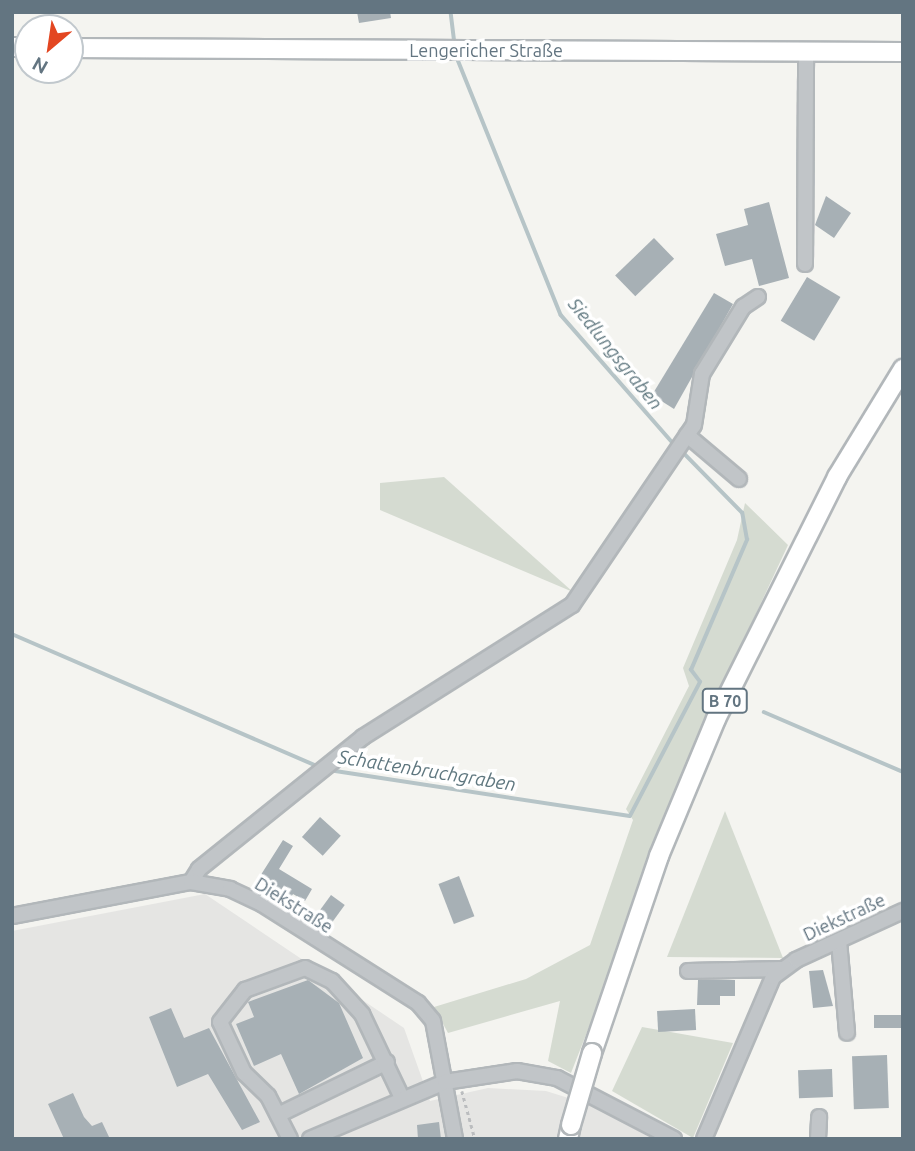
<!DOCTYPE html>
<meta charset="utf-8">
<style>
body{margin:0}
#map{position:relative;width:915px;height:1151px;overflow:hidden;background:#f4f4f0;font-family:Ubuntu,sans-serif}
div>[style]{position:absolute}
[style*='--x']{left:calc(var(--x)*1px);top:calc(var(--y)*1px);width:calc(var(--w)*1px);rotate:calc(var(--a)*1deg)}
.built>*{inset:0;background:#e5e5e3}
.green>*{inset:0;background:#d5dbd1}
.stream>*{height:3.5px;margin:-1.75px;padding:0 1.75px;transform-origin:1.75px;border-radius:1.75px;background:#b6c4c7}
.building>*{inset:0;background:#a7b0b5;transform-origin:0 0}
.path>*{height:2.5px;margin-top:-1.25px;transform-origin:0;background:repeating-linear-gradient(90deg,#bbbdbf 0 3.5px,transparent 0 7px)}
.roads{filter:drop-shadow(2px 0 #b2b7ba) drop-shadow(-2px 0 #b2b7ba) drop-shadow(0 2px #b2b7ba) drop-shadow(0 -2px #b2b7ba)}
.minor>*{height:14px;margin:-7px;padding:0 7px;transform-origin:7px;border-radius:7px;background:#c1c5c8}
.major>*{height:18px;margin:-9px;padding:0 9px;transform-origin:9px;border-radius:9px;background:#fff}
.bridges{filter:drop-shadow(2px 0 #b2b7ba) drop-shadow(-2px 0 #b2b7ba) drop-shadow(0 2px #b2b7ba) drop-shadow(0 -2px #b2b7ba)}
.major-bridge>*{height:18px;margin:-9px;padding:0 9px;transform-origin:9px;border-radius:9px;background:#fff}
span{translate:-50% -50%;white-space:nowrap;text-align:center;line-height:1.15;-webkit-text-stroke:7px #fff;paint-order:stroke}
.shield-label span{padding:2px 5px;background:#fff;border:2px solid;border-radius:5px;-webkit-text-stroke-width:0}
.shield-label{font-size:16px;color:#637581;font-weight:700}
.street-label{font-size:18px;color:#637581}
.water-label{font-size:19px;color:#5f777f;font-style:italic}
.frame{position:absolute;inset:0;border:14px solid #637581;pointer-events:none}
.north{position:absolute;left:14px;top:14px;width:70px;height:70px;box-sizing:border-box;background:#fff;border:2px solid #c1c8cd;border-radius:50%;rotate:209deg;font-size:19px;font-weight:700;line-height:28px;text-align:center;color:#637581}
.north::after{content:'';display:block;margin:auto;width:24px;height:32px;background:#e34621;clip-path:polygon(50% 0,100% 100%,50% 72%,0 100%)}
</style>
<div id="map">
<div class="built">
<i style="clip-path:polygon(205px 894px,404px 1028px,430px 1101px,488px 1088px,546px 1091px,594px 1106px,653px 1139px,12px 1139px,12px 931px)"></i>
</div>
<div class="green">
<i style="clip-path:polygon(444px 477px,573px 592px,380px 510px,380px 483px)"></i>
<i style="clip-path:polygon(745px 503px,788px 545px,726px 678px,571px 1073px,548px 1061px,560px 1001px,448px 1033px,434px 1007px,526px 979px,590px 945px,633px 820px,626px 809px,689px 686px,683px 668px,737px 540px)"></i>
<i style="clip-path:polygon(725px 811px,783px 958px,667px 957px)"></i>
<i style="clip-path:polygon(642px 1027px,733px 1043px,693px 1138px,612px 1091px)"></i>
</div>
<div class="stream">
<i style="--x:451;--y:12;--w:32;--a:83"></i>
<i style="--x:456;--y:55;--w:280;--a:68"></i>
<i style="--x:561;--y:315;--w:173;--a:48.8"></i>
<i style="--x:12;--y:634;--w:335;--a:23.4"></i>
<i style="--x:764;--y:712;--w:151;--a:23.3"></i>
<i style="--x:329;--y:770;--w:304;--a:8.7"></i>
<i style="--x:630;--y:816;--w:151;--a:-62.4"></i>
<i style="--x:700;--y:682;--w:15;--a:-127"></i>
<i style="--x:691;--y:670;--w:142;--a:-66.7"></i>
<i style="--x:747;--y:540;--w:27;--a:-100"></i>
<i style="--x:742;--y:513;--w:88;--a:-134.5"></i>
</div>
<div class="building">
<i style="clip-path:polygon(357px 12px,390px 12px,391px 18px,359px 23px)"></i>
<i style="clip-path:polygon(826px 196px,851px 213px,834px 238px,815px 225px)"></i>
<i style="clip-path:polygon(769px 202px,789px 278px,759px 286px,752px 259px,725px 266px,716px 234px,748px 225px,744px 209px)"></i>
<i style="left:654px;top:238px;width:29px;height:54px;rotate:46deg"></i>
<i style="left:807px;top:277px;width:39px;height:51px;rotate:31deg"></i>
<i style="clip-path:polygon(714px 293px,733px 304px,674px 409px,652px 395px)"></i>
<i style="left:320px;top:817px;width:28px;height:27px;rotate:42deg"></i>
<i style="clip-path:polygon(283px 840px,293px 846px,279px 869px,312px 889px,305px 901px,293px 894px,289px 901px,257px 881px)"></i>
<i style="left:459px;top:876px;width:43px;height:22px;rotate:69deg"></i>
<i style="left:331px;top:895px;width:17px;height:27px;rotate:36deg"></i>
<i style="clip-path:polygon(823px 970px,833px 1006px,813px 1008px,809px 971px)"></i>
<i style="clip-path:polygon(308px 980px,339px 1003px,363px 1058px,299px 1094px,281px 1054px,254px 1066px,236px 1024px,254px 1017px,248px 1002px)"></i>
<i style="clip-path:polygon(698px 980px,735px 980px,735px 996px,720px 996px,720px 1005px,697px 1005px)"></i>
<i style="clip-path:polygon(171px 1008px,184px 1038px,209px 1028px,260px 1122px,242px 1130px,208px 1074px,177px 1087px,149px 1017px)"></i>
<i style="left:695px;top:1009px;width:21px;height:38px;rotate:87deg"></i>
<i style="left:903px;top:1015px;width:13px;height:29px;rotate:90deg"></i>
<i style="left:887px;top:1055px;width:53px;height:35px;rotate:88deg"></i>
<i style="left:832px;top:1069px;width:28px;height:34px;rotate:88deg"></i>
<i style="clip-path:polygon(73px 1093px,84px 1117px,92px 1126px,102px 1122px,110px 1139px,64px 1139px,48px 1104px)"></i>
<i style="clip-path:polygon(439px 1122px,441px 1139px,418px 1139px,417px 1125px)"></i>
</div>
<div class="path">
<i style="--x:462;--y:1091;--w:50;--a:74.8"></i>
</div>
<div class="roads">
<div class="minor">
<i style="--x:805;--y:264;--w:212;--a:-89.7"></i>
<i style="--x:687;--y:435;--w:68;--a:40.2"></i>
<i style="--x:191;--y:882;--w:15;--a:-58"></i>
<i style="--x:199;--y:869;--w:211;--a:-38.8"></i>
<i style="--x:363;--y:737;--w:247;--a:-32.3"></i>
<i style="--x:572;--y:605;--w:217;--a:-55.9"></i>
<i style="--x:694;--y:425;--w:52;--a:-81.1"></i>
<i style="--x:702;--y:374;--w:79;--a:-58.5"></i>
<i style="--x:743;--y:307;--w:18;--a:-34"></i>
<i style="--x:12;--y:916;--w:182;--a:-10.8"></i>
<i style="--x:191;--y:882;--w:40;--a:10"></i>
<i style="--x:230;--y:889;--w:35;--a:25"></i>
<i style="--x:262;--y:904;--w:185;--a:32.4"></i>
<i style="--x:418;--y:1003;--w:23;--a:50"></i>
<i style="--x:433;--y:1021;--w:120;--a:79.4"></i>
<i style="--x:839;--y:941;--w:92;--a:85"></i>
<i style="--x:688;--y:971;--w:94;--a:-1.2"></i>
<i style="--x:278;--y:1115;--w:121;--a:-25.9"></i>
<i style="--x:290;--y:1139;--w:48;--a:-117.1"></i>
<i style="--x:268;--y:1096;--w:33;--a:-136"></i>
<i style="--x:244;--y:1073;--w:56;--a:-115.2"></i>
<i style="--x:220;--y:1022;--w:41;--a:-52"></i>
<i style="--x:245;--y:990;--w:64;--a:-20.1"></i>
<i style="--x:305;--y:968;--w:30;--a:26"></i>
<i style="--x:332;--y:981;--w:45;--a:47.7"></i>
<i style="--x:362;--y:1014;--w:93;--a:64.5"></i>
<i style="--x:310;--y:1139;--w:147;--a:-22.9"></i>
<i style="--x:445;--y:1082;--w:73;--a:-8.7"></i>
<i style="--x:517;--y:1071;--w:41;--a:9.9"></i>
<i style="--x:557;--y:1078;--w:132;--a:27.5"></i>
<i style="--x:704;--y:1139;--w:176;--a:-66.9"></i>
<i style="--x:773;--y:977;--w:29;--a:-36"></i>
<i style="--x:796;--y:960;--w:118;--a:-24.6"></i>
<i style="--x:818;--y:1139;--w:22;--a:-87"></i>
</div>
<div class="major">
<i style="--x:12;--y:47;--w:16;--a:0"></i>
<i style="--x:70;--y:48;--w:833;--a:0.28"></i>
<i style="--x:592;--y:1053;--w:208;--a:-71.2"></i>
<i style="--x:659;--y:856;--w:148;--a:-67.4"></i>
<i style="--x:716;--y:719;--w:271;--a:-63.4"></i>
<i style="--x:837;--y:477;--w:127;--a:-58.6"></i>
<i style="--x:568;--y:1139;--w:14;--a:-78"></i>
</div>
</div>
<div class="bridges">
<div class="major-bridge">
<i style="--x:571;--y:1125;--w:75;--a:-73.7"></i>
</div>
</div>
<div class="shield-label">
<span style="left:725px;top:701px">B 70</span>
</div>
<div class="street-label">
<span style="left:486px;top:50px">Lengericher Straße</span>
<span style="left:294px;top:905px;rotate:32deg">Diekstraße</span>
<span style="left:844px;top:917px;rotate:-25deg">Diekstraße</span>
</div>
<div class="water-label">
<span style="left:615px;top:354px;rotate:51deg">Siedlungsgraben</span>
<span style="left:427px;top:771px;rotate:9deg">Schattenbruchgraben</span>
</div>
<div class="frame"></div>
<div class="north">N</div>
</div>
